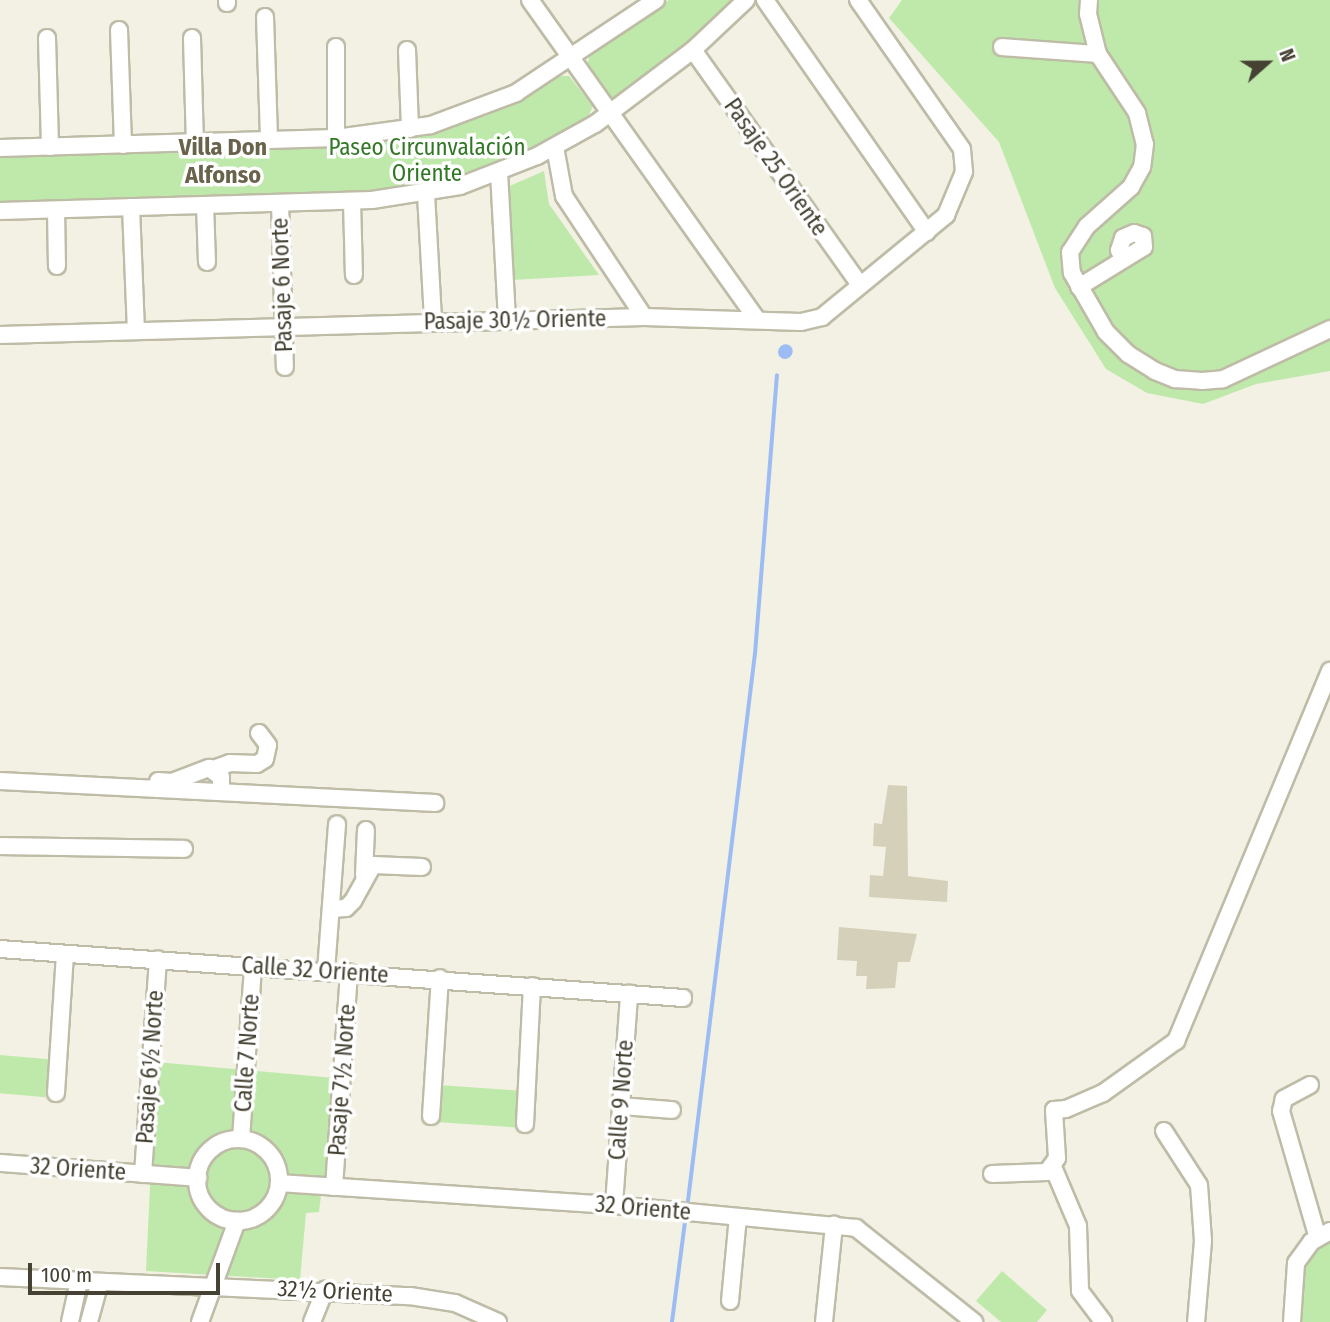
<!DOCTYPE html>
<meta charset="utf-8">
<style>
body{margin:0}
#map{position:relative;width:1330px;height:1322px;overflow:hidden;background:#f3f1e4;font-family:"Fira Sans Condensed",sans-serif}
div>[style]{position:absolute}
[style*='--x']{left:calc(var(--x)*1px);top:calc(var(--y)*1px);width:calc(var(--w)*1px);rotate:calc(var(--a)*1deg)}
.green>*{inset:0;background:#bee9aa;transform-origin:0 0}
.stream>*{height:3.5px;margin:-1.75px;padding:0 1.75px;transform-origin:1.75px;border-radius:1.75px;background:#9cbcf3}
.canal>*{height:14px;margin:-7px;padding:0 7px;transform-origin:7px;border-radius:7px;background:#9cbcf3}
.building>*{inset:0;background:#d5d0b9}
.roads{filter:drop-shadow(2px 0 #bebca6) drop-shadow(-2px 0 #bebca6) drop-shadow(0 2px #bebca6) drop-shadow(0 -2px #bebca6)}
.minor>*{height:16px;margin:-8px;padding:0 8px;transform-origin:8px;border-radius:8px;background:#fff}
.minor>.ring{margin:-8px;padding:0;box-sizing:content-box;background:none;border:16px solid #fff;border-radius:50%}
span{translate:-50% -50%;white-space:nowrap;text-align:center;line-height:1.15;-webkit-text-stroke:7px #fff;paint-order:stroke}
.park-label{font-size:23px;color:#317825}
.street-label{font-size:23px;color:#454233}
.neighbourhood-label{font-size:24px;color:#68634a;font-weight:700}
.north{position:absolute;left:1232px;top:28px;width:70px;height:70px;-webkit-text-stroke:5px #fff;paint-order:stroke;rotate:69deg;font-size:19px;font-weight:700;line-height:28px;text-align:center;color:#454233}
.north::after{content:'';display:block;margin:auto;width:24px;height:32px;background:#454233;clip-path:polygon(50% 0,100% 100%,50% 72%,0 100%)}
.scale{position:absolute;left:28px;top:1263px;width:192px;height:32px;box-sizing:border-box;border:4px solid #454233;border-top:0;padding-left:9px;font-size:21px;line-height:24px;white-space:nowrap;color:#454233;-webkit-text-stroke:5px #fff;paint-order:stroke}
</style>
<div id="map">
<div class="green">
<i style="clip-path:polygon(669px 0,739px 0,693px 42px,614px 102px,587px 64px,590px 55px)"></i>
<i style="clip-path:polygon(902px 0,1330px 0,1330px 371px,1256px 384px,1203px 404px,1147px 393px,1106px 369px,1055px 288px,999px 142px,889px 18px)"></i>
<i style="clip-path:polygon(561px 76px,569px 76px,593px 106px,586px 121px,493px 167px,434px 185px,383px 194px,0 205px,0 158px,352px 146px,392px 140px,485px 116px)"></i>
<i style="clip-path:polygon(544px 171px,549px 204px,599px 275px,512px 280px,503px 189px)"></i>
<i style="left:0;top:1055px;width:49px;height:38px;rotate:5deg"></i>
<i style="clip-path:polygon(156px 1062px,335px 1078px,326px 1196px,321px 1195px,319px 1212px,306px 1213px,300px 1280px,146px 1271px)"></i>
<i style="left:439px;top:1085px;width:80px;height:37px;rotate:4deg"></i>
<i style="clip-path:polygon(1330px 1237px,1330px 1322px,1298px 1322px,1301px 1262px)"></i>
<i style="clip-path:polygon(1002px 1271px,1047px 1310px,1037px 1322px,1001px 1322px,976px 1301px)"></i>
</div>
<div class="stream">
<i style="--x:688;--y:1201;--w:551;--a:-83.02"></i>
<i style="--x:755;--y:654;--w:279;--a:-85.5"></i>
<i style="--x:672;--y:1322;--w:101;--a:-82.6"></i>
</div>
<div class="canal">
<i style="--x:785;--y:352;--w:1;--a:-45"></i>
</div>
<div class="building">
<i style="clip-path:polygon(888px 785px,907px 786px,908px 876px,948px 881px,947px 902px,869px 897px,870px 875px,883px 876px,886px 847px,873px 846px,874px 823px,882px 824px)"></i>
<i style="clip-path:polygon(839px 927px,917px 934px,910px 962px,898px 962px,895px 988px,866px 989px,867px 976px,856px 976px,857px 961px,837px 960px)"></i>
</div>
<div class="roads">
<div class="minor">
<i style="--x:227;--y:0;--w:3;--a:90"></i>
<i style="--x:530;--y:0;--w:392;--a:54.6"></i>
<i style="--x:765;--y:0;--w:283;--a:55.1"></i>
<i style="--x:1089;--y:0;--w:14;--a:94"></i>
<i style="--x:1088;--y:14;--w:41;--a:76"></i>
<i style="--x:1098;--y:54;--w:71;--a:56.5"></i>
<i style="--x:1137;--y:113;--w:32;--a:76"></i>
<i style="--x:1145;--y:144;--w:23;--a:97"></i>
<i style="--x:1142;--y:167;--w:23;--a:119"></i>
<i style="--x:1131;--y:187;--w:59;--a:138.4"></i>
<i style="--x:1087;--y:226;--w:31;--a:123"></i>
<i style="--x:1070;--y:252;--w:21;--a:85"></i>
<i style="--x:1072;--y:273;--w:68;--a:60"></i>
<i style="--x:1106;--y:332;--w:31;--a:45"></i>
<i style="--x:1128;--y:354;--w:32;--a:32"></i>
<i style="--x:1155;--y:371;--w:22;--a:22"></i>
<i style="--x:1175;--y:379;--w:27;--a:4"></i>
<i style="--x:1202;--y:381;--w:21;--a:-5"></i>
<i style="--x:1223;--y:379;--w:118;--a:-25"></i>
<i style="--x:265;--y:17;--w:123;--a:88.1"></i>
<i style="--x:119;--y:30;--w:115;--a:88"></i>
<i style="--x:47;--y:38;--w:109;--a:88.4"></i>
<i style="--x:192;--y:38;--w:105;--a:88.4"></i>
<i style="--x:336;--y:47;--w:91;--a:90"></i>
<i style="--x:1002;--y:47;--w:96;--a:4.2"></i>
<i style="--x:407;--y:50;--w:79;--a:87.8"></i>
<i style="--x:693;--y:50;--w:287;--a:54.6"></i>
<i style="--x:555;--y:147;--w:50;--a:79.6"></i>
<i style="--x:564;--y:196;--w:145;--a:56.5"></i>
<i style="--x:0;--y:148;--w:336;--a:-1.7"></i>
<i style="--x:336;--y:138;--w:96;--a:-7.8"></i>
<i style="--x:431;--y:125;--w:91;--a:-20.6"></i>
<i style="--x:516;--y:93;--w:168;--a:-33.6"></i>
<i style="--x:499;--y:172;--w:148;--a:86.9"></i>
<i style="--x:426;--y:194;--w:127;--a:86.8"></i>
<i style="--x:352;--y:201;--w:74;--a:88.5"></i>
<i style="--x:280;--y:203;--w:164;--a:88.3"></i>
<i style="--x:205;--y:205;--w:57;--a:88"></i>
<i style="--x:131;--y:207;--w:124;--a:87.7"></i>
<i style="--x:56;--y:210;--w:56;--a:89"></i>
<i style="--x:0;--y:211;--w:372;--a:-1.7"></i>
<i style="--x:372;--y:200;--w:89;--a:-9"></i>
<i style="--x:460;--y:186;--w:83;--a:-21.3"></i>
<i style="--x:537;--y:156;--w:66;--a:-28.9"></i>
<i style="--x:595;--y:124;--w:123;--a:-37.1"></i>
<i style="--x:693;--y:50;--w:73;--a:-43.3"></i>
<i style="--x:1079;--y:287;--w:76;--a:-31.6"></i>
<i style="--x:1144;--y:247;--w:11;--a:-95"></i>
<i style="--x:1143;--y:236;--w:9;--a:-162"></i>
<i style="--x:1134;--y:233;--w:12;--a:156"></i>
<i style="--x:1123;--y:238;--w:13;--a:108"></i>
<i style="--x:1119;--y:250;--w:10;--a:66"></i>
<i style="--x:0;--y:335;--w:644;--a:-1.6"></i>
<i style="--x:644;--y:317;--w:157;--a:1.8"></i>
<i style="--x:801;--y:322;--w:22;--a:-13"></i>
<i style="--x:822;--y:317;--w:161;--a:-39.4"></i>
<i style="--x:946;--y:215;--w:47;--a:-67.3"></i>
<i style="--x:964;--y:172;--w:23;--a:-95"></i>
<i style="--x:962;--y:149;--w:182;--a:-124.9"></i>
<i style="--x:213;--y:769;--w:18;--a:-19"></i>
<i style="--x:230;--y:763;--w:27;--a:2"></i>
<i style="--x:257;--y:764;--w:9;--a:-32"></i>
<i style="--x:265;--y:759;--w:14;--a:-78"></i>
<i style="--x:268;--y:745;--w:15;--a:-127"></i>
<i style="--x:0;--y:781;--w:436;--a:2.9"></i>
<i style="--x:158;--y:781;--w:14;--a:4"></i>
<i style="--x:172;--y:782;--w:40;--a:-21"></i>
<i style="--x:209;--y:768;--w:15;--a:37"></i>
<i style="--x:221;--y:777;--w:15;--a:90"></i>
<i style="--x:0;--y:846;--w:184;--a:0.9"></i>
<i style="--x:364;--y:875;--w:45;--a:-87.5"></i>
<i style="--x:331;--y:909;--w:15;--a:-4"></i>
<i style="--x:346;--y:908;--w:10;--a:-45"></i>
<i style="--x:353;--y:901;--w:41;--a:-60.9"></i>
<i style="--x:373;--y:865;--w:49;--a:2.3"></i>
<i style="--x:0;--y:949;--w:685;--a:4.1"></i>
<i style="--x:326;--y:971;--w:147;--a:-85.7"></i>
<i style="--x:1310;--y:1085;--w:30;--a:152"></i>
<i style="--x:1284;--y:1099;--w:12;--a:104"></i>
<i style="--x:1281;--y:1111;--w:132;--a:73.8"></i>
<i style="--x:56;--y:1093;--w:139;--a:-86.3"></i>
<i style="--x:621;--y:1106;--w:51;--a:4.5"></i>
<i style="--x:431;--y:1116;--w:138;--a:-86.3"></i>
<i style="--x:525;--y:1124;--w:138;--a:-87.1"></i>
<i style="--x:1164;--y:1131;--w:64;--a:57.1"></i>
<i style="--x:1199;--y:1185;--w:56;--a:85.9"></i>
<i style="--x:1203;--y:1241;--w:81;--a:94.9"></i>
<i style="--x:241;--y:1139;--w:173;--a:-86"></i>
<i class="ring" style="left:197px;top:1139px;width:66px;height:66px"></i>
<i style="--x:0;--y:1163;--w:199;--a:4.3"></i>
<i style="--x:1053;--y:1167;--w:64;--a:67"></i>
<i style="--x:1078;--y:1226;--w:65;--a:88.2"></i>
<i style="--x:1080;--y:1291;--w:39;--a:53"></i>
<i style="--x:143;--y:1174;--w:215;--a:-86"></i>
<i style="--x:992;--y:1174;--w:55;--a:-2.1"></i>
<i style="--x:1047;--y:1172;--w:17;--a:-54"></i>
<i style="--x:1057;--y:1158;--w:48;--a:-93.6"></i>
<i style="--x:1054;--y:1110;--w:12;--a:-5"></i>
<i style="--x:1066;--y:1109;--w:40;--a:-23.4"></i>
<i style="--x:1103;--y:1093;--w:90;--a:-35.5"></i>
<i style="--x:1176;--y:1041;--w:401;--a:-67.4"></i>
<i style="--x:279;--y:1183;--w:336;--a:3.8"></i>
<i style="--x:614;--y:1205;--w:243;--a:5.4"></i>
<i style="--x:856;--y:1228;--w:151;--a:38.5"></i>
<i style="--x:334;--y:1187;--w:215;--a:-86"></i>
<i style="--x:614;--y:1205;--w:212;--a:-85.9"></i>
<i style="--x:0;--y:1277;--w:410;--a:2.7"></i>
<i style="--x:410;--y:1296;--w:46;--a:8.8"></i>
<i style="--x:455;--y:1303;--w:47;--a:23.8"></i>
<i style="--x:730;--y:1301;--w:84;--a:-84.6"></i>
<i style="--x:70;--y:1322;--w:42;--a:-77.6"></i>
<i style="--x:89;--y:1322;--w:41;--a:-74.6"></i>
<i style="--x:200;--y:1322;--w:108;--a:-69.9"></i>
<i style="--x:312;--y:1322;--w:35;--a:-68"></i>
<i style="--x:824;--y:1322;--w:98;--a:-84.1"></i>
<i style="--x:1292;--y:1322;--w:59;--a:-86.1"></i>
<i style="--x:1296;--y:1263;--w:26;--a:-54"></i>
<i style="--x:1311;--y:1242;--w:22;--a:-30"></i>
</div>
</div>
<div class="park-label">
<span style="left:427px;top:160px">Paseo Circunvalación<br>Oriente</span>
</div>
<div class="street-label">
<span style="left:776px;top:167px;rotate:55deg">Pasaje 25 Oriente</span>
<span style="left:282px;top:285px;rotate:-92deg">Pasaje 6 Norte</span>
<span style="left:515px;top:320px;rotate:-1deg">Pasaje 30½ Oriente</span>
<span style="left:315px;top:970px;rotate:4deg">Calle 32 Oriente</span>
<span style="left:247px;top:1053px;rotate:-86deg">Calle 7 Norte</span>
<span style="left:150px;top:1067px;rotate:-86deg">Pasaje 6½ Norte</span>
<span style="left:342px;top:1080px;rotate:-86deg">Pasaje 7½ Norte</span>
<span style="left:621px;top:1100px;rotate:-86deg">Calle 9 Norte</span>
<span style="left:78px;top:1169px;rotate:4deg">32 Oriente</span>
<span style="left:643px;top:1208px;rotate:5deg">32 Oriente</span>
<span style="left:335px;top:1291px;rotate:3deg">32½ Oriente</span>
</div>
<div class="neighbourhood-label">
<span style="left:223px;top:162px">Villa Don<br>Alfonso</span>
</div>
<div class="north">N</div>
<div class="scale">100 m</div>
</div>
